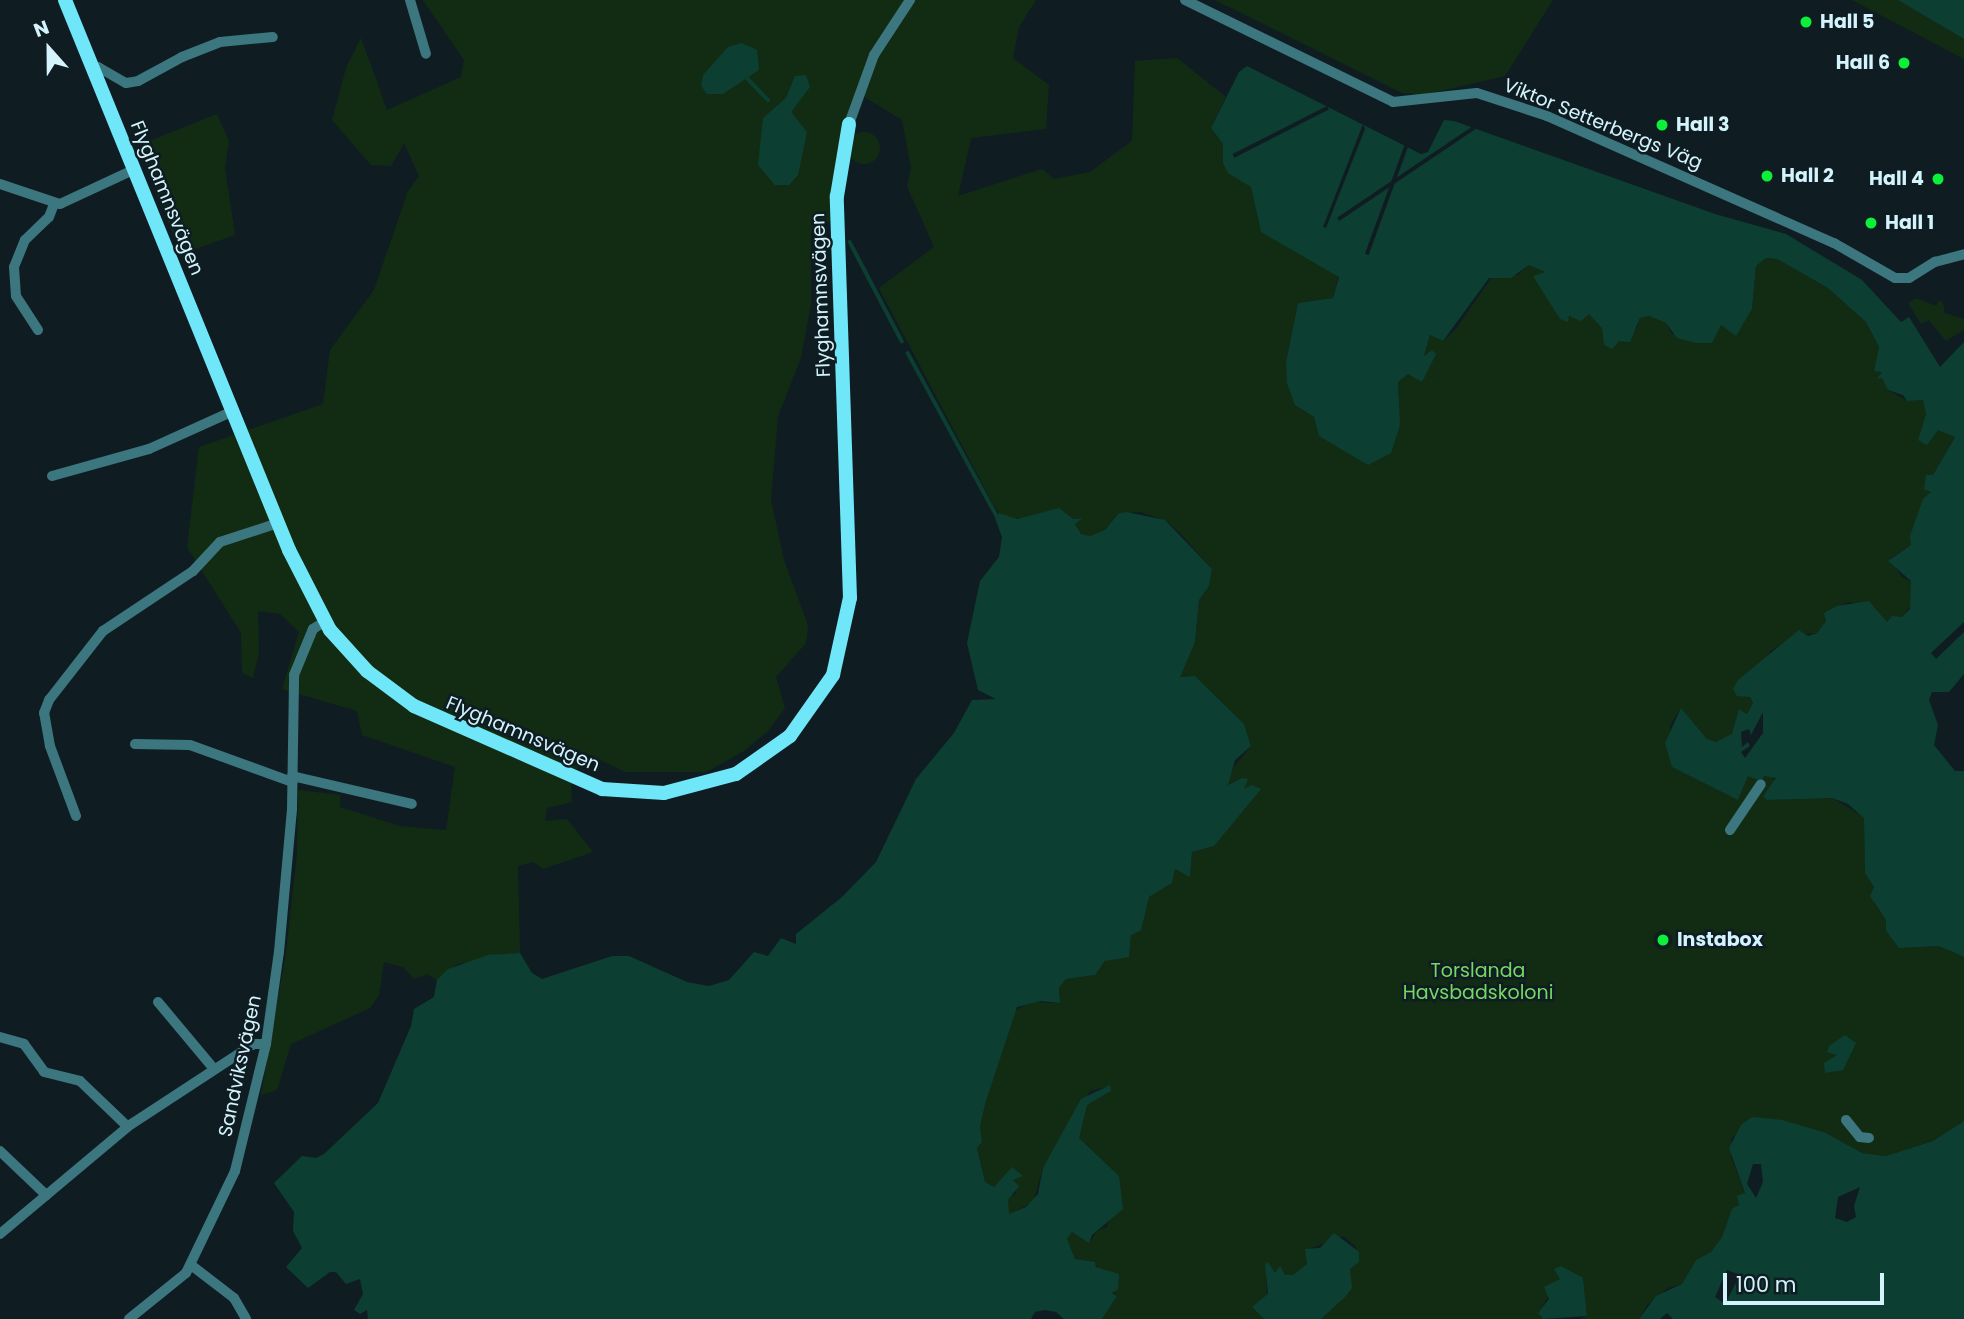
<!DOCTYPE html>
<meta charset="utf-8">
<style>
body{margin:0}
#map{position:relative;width:1964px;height:1319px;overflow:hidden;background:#0f1d23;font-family:Poppins,sans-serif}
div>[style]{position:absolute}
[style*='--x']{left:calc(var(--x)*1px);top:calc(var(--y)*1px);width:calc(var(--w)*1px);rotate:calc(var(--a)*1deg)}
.green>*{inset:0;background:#122c14}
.round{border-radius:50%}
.water>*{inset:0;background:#0c3f31}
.pier>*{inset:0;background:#0f1d23;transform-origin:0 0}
.stream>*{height:3.5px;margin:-1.75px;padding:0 1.75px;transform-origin:1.75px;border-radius:1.75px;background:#0c3f31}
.street>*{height:10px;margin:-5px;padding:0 5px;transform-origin:5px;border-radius:5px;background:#3c767f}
.secondary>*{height:14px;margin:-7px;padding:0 7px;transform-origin:7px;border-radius:7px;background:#6fe7f8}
.dots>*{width:19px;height:19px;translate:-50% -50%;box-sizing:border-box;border:4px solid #0f1d23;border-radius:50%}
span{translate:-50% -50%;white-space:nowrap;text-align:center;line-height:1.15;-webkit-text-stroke:5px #0f1d23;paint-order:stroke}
.poi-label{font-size:19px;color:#d3f4fd;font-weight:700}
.left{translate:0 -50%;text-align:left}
.right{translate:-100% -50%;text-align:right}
.street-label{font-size:19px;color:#d3f4fd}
.park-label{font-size:19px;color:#74d962}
.north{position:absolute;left:14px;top:14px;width:70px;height:70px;-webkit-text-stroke:5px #0f1d23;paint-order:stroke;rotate:339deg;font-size:19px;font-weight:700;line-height:28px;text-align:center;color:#d3f4fd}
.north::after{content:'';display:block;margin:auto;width:24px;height:32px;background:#d3f4fd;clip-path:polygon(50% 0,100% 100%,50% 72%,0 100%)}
.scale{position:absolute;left:1723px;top:1273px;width:161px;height:32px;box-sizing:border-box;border:4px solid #d3f4fd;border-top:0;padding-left:9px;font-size:21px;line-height:24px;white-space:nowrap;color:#d3f4fd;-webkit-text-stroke:5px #0f1d23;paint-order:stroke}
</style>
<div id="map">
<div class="green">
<i style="clip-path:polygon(423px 0,1036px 0,1019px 27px,1013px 58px,1049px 85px,1046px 129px,971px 138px,958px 196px,1042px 169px,1054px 179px,1090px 172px,1132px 141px,1135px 61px,1177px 58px,1226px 97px,1211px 128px,1223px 144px,1223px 163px,1251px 187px,1261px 232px,1339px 273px,1333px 298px,1298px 303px,1286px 362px,1295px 405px,1314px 417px,1319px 436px,1335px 444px,1399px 397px,1398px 382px,1408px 374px,1425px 376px,1435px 354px,1424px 357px,1430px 335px,1443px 341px,1455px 330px,1493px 276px,1518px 275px,1529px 265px,1545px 272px,1534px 276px,1560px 319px,1589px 314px,1619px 341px,1637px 328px,1640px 318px,1649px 316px,1666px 323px,1672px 334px,1712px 343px,1721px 325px,1736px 335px,1752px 309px,1756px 266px,1766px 258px,1777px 259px,1828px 288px,1866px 322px,1879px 347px,1874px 371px,1882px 371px,1888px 390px,1907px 401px,1924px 400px,1926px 414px,1918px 440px,1938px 430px,1955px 436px,1933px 475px,1931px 492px,1911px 545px,1891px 558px,1901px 577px,1911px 581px,1912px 603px,1902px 618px,1887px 623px,1874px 606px,1848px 602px,1824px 613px,1826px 621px,1817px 633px,1803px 634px,1770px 651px,1768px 658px,1738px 680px,1753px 703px,1747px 714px,1739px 709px,1733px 734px,1716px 742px,1707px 739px,1681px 708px,1670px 725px,1672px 767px,1738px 800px,1748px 776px,1762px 782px,1764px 776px,1773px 777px,1775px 783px,1763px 795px,1767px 800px,1832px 798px,1864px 817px,1865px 873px,1874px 887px,1874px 903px,1886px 920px,1886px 931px,1899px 948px,1939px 946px,1964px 957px,1964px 1121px,1933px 1141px,1886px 1156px,1862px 1153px,1826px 1133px,1752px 1117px,1731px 1139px,1731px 1157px,1745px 1194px,1735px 1211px,1732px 1210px,1722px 1237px,1711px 1252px,1696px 1260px,1682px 1284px,1668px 1288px,1647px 1305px,1639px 1319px,1580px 1319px,1587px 1316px,1583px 1278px,1556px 1272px,1560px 1279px,1538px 1313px,1543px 1319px,1321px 1319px,1351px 1288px,1350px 1269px,1356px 1247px,1344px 1236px,1306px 1250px,1307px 1264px,1293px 1275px,1285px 1275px,1281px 1268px,1275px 1273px,1266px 1272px,1267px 1297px,1252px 1307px,1264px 1319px,1102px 1319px,1117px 1296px,1094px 1262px,1075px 1259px,1067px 1239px,1072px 1231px,1089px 1243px,1097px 1231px,1107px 1227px,1119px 1176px,1079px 1138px,1079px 1129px,1087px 1104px,1108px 1093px,1105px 1087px,1090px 1091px,1043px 1168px,1033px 1202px,1008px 1215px,1008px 1199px,1016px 1193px,1013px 1180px,1023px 1175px,1010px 1170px,994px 1187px,985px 1182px,977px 1148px,982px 1142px,980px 1126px,986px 1101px,1013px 1012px,1030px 1002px,1060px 1003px,1059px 988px,1066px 979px,1095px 975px,1105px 961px,1129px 956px,1131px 934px,1149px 897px,1172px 883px,1175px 868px,1190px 877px,1192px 852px,1214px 846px,1244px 790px,1242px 778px,1227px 785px,1226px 777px,1251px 746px,1244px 724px,1195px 676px,1179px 677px,1195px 642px,1199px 600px,1209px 586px,1212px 569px,1181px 534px,1165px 520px,1140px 512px,1118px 514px,1105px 530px,1090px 536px,1081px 534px,1075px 524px,1083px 518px,1073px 519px,1059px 509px,1016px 519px,999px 513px,994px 506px,879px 288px,934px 247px,907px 186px,911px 168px,902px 120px,863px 96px,842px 171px,843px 213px,811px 233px,811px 304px,801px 358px,778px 416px,771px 500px,784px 560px,808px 625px,806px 643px,776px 677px,785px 708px,768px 731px,744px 751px,706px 772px,625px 772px,584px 752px,571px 785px,572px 802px,547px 808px,545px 821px,567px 819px,593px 852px,543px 869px,533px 862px,518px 866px,520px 953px,457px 964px,437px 980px,427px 974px,414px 979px,403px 967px,384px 962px,379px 995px,370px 1008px,291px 1044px,277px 1090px,261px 1095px,286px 953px,297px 854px,298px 790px,340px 795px,340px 807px,400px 826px,446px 830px,455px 767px,362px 735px,357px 711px,282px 689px,299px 632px,280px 614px,258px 611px,259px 653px,253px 678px,242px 673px,241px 633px,187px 547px,199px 447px,323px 404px,330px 350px,374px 290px,408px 191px,419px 176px,404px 143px,391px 166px,371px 165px,332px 120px,346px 68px,361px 38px,387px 110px,461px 77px,464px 60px)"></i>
<i style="clip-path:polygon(1215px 0,1553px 0,1505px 76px,1423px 95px,1402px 93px)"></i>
<i style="clip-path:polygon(1852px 0,1898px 0,1964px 39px,1964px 59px)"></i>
<i style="clip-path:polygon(217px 114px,229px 141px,225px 168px,235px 235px,181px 254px,137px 146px)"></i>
<i class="round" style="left:848px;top:132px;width:32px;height:32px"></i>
<i style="clip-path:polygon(1916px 298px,1936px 306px,1939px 300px,1943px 303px,1945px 313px,1964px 319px,1964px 330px,1946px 341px,1929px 320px,1921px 324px,1908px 303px)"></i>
</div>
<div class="water">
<i style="clip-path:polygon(1898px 0,1964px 0,1964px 39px)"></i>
<i style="clip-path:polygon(742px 43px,757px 50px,759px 70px,723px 94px,707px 94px,701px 86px,703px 75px,728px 47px)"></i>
<i style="clip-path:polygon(evenodd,1247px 66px,1421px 154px,1428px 152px,1444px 120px,1454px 121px,1715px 214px,1786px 234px,1862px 280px,1901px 322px,1909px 317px,1940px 367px,1964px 342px,1964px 674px,1949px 692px,1932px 692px,1929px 700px,1938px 725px,1934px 745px,1955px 771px,1964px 771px,1964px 957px,1939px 946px,1899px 948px,1886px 931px,1886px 920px,1870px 896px,1874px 887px,1865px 873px,1864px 818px,1848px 804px,1832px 798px,1767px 800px,1763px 796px,1776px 778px,1764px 776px,1762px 782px,1748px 776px,1738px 800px,1672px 767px,1665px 743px,1681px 708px,1707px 739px,1716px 742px,1732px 734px,1739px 709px,1747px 714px,1753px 703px,1750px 697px,1737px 696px,1733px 689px,1738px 680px,1799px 630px,1808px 636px,1817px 633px,1826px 621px,1824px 613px,1837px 606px,1869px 601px,1887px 622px,1892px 616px,1902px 617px,1910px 609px,1911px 581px,1888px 561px,1911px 545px,1910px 536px,1923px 499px,1931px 492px,1924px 489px,1926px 475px,1933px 475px,1955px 437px,1938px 430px,1927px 445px,1918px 440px,1926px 414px,1923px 400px,1907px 401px,1903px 395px,1888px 390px,1882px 378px,1877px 379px,1882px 372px,1874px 371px,1879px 347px,1866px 322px,1828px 288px,1777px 259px,1766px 258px,1756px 266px,1752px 309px,1736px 336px,1721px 325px,1712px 343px,1696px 343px,1677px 338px,1666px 323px,1649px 316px,1640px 318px,1630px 342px,1619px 341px,1612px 349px,1604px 345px,1602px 328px,1589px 314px,1581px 321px,1569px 316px,1568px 322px,1560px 319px,1533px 276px,1545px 272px,1529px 265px,1511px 278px,1489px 278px,1443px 341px,1430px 335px,1424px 356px,1432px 350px,1436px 354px,1422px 382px,1408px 374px,1398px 382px,1400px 425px,1391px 453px,1368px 465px,1319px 436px,1314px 417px,1295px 405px,1287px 383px,1286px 362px,1298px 303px,1333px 298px,1339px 277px,1261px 232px,1251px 187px,1228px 173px,1223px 163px,1223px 144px,1211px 128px,1239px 72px,1247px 66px,1763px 712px,1763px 733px,1745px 758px,1741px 752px,1750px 746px,1748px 742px,1742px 747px,1741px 732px,1749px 729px,1751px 735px,1763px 712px)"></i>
<i style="clip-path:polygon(806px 75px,810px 87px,791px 112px,807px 132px,798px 175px,789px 185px,775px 185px,758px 165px,763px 118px,786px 98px,795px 76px)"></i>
<i style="clip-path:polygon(1059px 508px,1073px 519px,1083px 518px,1075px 524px,1081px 534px,1090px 536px,1105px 530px,1118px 514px,1126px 512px,1165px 520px,1212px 569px,1209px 586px,1199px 600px,1195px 642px,1180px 677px,1195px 676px,1244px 724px,1251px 746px,1235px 760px,1228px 785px,1242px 778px,1248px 779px,1244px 789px,1252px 785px,1261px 789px,1214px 846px,1192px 852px,1190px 877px,1175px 869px,1172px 883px,1149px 897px,1141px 930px,1131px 935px,1129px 957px,1105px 961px,1095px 975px,1066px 979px,1059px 988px,1060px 1003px,1041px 1001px,1017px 1007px,986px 1101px,980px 1126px,982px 1142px,977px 1148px,985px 1182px,994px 1187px,1012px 1167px,1023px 1176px,1013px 1180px,1019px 1186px,1008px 1200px,1009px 1214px,1026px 1207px,1038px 1194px,1043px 1168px,1081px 1099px,1110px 1085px,1111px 1091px,1087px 1105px,1079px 1138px,1119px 1176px,1123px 1209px,1092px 1235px,1089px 1243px,1072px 1232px,1067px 1239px,1075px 1259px,1095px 1262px,1096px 1267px,1119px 1274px,1118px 1289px,1112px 1293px,1117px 1296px,1102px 1319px,1064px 1319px,1056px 1312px,1045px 1310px,1035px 1312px,1031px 1319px,368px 1319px,367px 1310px,360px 1314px,354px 1310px,363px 1294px,360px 1279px,346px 1284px,336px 1272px,330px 1272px,308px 1288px,286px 1267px,302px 1248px,293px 1231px,294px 1212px,274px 1183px,302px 1156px,316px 1158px,324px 1154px,378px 1103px,411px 1026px,414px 1009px,434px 997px,437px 980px,448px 969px,488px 955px,520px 953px,532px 973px,542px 979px,612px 956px,629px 956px,687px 982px,709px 986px,729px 980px,754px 952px,768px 956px,781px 938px,796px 944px,796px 934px,842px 897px,876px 862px,916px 779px,954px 733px,972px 700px,996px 699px,978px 690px,967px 643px,980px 581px,999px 557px,1002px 537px,995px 518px,999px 513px,1017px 519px)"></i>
<i style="clip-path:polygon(1845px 1035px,1856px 1043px,1843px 1070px,1825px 1073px,1824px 1063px,1837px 1055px,1827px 1052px,1829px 1046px)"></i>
<i style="clip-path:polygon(evenodd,1752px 1117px,1782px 1120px,1826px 1133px,1862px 1153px,1886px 1156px,1933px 1141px,1964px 1121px,1964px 1319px,1673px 1319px,1667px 1313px,1660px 1319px,1639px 1319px,1656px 1296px,1682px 1284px,1696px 1260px,1711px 1252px,1722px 1237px,1732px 1209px,1739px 1205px,1737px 1196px,1745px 1193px,1729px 1148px,1741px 1125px,1752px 1117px,1753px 1164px,1761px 1164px,1763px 1182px,1756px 1198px,1747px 1184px,1753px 1164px,1752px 1117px,1860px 1187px,1854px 1206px,1856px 1217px,1847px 1222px,1835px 1218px,1838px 1197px,1860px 1187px,1752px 1117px,1727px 1270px,1740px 1275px,1725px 1304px,1715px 1297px,1727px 1270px)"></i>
<i style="clip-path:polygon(1334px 1233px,1359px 1252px,1359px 1262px,1350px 1269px,1352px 1288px,1345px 1297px,1321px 1319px,1264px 1319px,1252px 1307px,1268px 1294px,1265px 1264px,1268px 1262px,1275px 1273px,1280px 1266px,1285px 1275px,1293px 1275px,1307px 1264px,1305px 1249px,1320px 1248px)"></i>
<i style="clip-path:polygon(1561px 1266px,1583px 1278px,1587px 1316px,1543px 1319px,1538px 1313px,1549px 1299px,1544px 1287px,1560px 1279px,1554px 1269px)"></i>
</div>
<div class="pier">
<i style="left:1327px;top:106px;width:4px;height:106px;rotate:63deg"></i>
<i style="clip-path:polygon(1363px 124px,1365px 129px,1326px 228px,1323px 227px)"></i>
<i style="left:1473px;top:126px;width:4px;height:164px;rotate:56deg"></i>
<i style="left:1408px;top:147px;width:115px;height:4px;rotate:110deg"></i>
<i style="clip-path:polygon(1964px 622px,1964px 632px,1936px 659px,1931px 653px)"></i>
</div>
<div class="stream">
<i style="--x:748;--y:79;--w:29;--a:46"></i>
<i style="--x:850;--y:242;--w:112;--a:62.3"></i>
<i style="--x:908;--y:353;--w:186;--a:61.4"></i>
</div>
<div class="street">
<i style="--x:410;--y:0;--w:56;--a:73.5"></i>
<i style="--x:1185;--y:0;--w:232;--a:26.1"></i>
<i style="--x:1393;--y:102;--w:84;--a:-6.1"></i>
<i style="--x:1477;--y:93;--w:74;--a:18.2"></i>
<i style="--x:1547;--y:116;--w:314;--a:23.9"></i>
<i style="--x:1834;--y:243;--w:70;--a:29.8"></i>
<i style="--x:1895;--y:278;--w:14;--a:0"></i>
<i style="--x:1909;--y:278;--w:31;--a:-32"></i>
<i style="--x:1935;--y:262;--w:30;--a:-15"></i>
<i style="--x:94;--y:68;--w:4;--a:-14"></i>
<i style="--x:98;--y:67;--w:32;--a:30"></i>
<i style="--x:126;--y:83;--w:12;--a:-9"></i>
<i style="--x:138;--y:81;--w:50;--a:-28.6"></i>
<i style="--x:182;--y:57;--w:41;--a:-21.5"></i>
<i style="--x:220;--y:42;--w:53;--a:-5.4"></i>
<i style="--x:849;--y:124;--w:73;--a:-70.1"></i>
<i style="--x:874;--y:55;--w:66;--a:-56.8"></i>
<i style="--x:0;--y:184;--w:63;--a:18.4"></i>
<i style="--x:60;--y:204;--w:83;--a:-25"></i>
<i style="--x:38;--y:330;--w:40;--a:-122.9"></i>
<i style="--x:16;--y:296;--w:29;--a:-94"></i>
<i style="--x:14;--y:267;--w:29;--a:-68"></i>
<i style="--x:25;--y:240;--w:33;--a:-44"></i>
<i style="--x:49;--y:217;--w:14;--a:-69"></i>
<i style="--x:52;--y:476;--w:101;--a:-15.6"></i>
<i style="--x:149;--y:449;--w:92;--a:-24.3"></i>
<i style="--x:135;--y:744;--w:55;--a:1"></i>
<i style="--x:190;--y:745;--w:109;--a:19.9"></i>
<i style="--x:292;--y:776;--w:123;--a:13.1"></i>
<i style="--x:76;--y:816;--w:75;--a:-110.4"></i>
<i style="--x:50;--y:746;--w:34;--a:-100"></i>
<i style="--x:44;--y:713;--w:14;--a:-69"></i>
<i style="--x:49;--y:700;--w:88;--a:-52"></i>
<i style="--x:103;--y:631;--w:108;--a:-33.7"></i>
<i style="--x:193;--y:571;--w:40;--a:-47"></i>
<i style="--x:220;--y:542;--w:61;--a:-18.1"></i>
<i style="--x:1730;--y:830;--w:55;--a:-56"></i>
<i style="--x:158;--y:1002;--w:87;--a:50.1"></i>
<i style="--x:0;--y:1037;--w:25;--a:16"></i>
<i style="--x:24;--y:1044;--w:34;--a:54"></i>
<i style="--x:44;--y:1072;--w:37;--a:14"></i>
<i style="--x:80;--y:1081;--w:66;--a:43.8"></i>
<i style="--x:1846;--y:1120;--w:22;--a:51"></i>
<i style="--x:1860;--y:1137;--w:9;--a:6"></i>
<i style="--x:0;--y:1151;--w:64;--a:43.7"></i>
<i style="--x:0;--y:1234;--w:170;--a:-40"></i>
<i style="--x:130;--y:1125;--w:148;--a:-33.2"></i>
<i style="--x:254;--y:1044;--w:12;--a:0"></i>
<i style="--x:191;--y:1265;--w:54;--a:37.5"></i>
<i style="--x:234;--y:1298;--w:24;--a:60"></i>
<i style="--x:129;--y:1319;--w:73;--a:-38.9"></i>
<i style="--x:186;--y:1273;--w:113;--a:-64.3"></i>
<i style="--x:235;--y:1171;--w:131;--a:-76.3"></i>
<i style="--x:266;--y:1044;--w:93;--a:-82"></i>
<i style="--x:279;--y:952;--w:144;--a:-84.8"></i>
<i style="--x:292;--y:809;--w:134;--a:-89.1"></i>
<i style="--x:294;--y:675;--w:50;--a:-67.6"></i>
<i style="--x:313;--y:629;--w:13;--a:-32"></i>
</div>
<div class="secondary">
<i style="--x:65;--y:0;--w:594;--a:67.84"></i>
<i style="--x:289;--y:550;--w:90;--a:62.9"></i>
<i style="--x:330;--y:630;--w:55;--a:47.9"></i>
<i style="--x:367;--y:671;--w:59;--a:36.7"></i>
<i style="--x:414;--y:706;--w:206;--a:23.8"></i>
<i style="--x:602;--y:789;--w:62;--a:3.7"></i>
<i style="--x:664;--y:793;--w:74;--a:-14.8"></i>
<i style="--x:736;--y:774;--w:66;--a:-35.1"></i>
<i style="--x:790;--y:736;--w:75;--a:-54.8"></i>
<i style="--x:833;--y:675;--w:79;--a:-77.6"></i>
<i style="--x:850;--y:598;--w:402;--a:-91.9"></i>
<i style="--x:837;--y:196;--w:73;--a:-80.5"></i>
</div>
<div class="dots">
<i style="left:1806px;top:22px;background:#0cf039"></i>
<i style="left:1904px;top:63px;background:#0cf039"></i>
<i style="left:1662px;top:125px;background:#0cf039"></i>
<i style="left:1767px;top:176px;background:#0cf039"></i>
<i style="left:1938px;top:179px;background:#0cf039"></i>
<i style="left:1871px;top:223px;background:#0cf039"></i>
<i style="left:1663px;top:940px;background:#0cf039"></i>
</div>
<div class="poi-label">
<span class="left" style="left:1820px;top:22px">Hall 5</span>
<span class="right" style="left:1890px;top:63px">Hall 6</span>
<span class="left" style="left:1676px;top:125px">Hall 3</span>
<span class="left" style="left:1781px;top:176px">Hall 2</span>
<span class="right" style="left:1924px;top:179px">Hall 4</span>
<span class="left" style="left:1885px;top:223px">Hall 1</span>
<span class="left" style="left:1677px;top:940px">Instabox</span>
</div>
<div class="street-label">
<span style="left:1603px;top:124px;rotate:22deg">Viktor Setterbergs Väg</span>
<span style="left:167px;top:198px;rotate:68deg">Flyghamnsvägen</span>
<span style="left:821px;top:295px;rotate:-92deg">Flyghamnsvägen</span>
<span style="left:523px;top:734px;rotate:23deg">Flyghamnsvägen</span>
<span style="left:240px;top:1066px;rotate:-78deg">Sandviksvägen</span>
</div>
<div class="park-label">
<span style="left:1478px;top:982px">Torslanda<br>Havsbadskoloni</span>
</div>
<div class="north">N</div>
<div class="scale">100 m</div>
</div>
